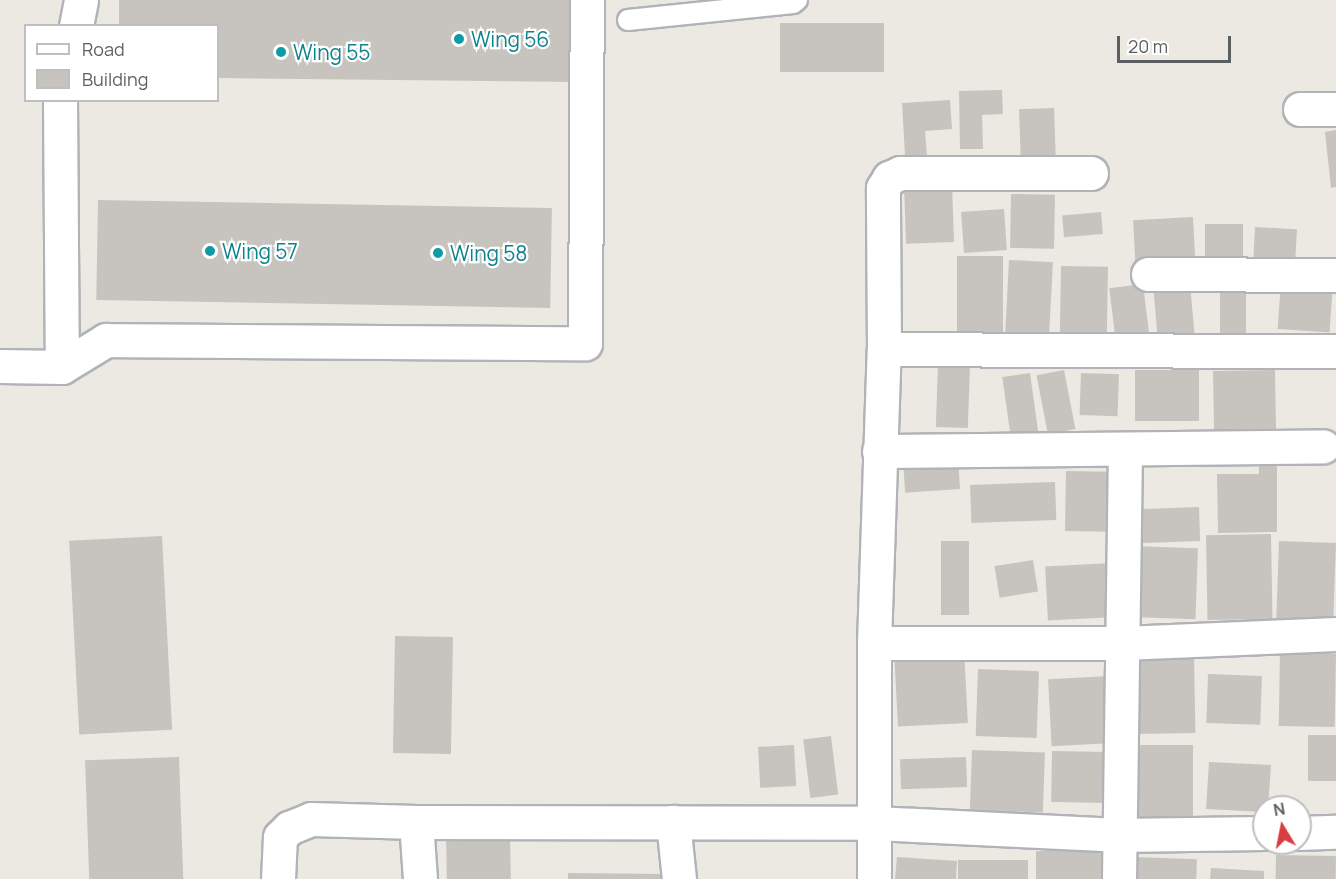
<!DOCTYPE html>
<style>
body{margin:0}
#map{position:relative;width:1336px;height:879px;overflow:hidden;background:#ece9e3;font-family:Manrope,sans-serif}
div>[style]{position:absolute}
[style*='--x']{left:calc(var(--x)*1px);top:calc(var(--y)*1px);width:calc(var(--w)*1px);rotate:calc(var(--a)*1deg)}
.building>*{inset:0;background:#c7c4bf;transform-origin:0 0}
.roads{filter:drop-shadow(2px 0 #b0b3b7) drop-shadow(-2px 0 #b0b3b7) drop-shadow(0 2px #b0b3b7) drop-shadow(0 -2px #b0b3b7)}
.lane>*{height:20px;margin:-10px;padding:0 10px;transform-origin:10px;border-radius:10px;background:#fff}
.street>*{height:33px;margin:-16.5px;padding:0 16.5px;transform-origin:16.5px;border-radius:16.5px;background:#fff}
.dots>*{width:16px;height:16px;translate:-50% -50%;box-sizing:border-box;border:3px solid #fff;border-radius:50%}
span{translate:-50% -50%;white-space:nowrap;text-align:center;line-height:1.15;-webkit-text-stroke:4.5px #fff;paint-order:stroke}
.culture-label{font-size:21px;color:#0d838f}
.left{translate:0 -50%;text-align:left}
.legend{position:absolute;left:24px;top:24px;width:195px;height:78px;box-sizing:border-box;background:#fff;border:2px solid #bdbfc0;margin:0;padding:8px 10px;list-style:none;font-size:18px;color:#5b5f62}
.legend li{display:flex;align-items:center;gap:12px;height:30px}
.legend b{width:30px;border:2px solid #bdbfc0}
.north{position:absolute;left:1252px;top:795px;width:60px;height:60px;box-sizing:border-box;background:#fff;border:2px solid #bdbfc0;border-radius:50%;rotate:350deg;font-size:16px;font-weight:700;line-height:24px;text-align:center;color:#5b5f62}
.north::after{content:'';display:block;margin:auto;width:21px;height:27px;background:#d73e42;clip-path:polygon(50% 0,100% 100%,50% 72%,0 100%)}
.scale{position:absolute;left:1117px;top:36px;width:114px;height:27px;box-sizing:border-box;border:3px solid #5b5f62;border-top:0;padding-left:8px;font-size:18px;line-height:21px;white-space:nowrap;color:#5b5f62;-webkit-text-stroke:4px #fff;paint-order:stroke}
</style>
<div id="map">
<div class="building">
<i style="clip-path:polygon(119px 0,574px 0,572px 82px,218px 78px,218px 26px,119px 26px)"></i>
<i style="left:780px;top:23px;width:104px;height:49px"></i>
<i style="clip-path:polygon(1002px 90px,1003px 114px,982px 115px,983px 149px,960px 149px,959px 91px)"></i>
<i style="clip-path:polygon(950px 100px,952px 129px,925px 131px,927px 155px,905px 156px,902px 103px)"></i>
<i style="left:1054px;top:108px;width:51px;height:35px;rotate:88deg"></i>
<i style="clip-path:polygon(1336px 130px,1336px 187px,1331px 188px,1325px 132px)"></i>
<i style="left:952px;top:184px;width:58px;height:48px;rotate:88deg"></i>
<i style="left:1011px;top:194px;width:44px;height:54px;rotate:1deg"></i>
<i style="left:98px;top:200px;width:454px;height:100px;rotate:1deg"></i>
<i style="left:1004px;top:209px;width:41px;height:43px;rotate:86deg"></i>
<i style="left:1101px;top:212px;width:22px;height:39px;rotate:85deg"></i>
<i style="left:1193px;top:217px;width:45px;height:60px;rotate:87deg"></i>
<i style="left:1243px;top:224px;width:35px;height:38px;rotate:90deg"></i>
<i style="left:1255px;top:227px;width:42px;height:33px;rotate:3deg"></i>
<i style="left:957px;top:256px;width:46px;height:80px"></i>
<i style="left:1009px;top:260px;width:44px;height:78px;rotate:3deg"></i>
<i style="left:1061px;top:266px;width:47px;height:66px;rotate:1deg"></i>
<i style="left:1281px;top:281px;width:52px;height:48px;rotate:4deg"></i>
<i style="left:1190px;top:283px;width:60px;height:37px;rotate:85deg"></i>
<i style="left:1143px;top:284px;width:59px;height:34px;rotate:83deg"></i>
<i style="left:1220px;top:286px;width:26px;height:57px"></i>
<i style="left:938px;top:365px;width:32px;height:62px;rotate:2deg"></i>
<i style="left:1064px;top:370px;width:60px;height:28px;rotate:79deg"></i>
<i style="left:1135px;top:370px;width:64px;height:51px"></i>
<i style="left:1275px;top:370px;width:64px;height:62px;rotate:89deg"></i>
<i style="left:1030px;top:373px;width:60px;height:28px;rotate:82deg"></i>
<i style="left:1081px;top:373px;width:38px;height:42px;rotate:2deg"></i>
<i style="clip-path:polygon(1259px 457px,1277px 457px,1277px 532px,1218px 533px,1217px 474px,1259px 474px)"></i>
<i style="left:958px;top:459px;width:30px;height:55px;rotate:86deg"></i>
<i style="left:1066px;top:471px;width:45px;height:60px;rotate:1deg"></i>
<i style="left:1055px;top:482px;width:38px;height:85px;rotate:88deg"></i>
<i style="left:1199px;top:507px;width:34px;height:63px;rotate:88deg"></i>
<i style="left:1271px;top:534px;width:85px;height:65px;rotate:89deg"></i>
<i style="left:162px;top:536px;width:194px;height:93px;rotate:87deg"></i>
<i style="left:941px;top:541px;width:28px;height:74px"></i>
<i style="left:1279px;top:541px;width:57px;height:77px;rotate:2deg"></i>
<i style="left:1133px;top:546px;width:65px;height:71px;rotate:2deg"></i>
<i style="left:1033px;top:560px;width:32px;height:39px;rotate:81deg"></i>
<i style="left:1113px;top:563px;width:54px;height:68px;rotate:87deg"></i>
<i style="left:395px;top:636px;width:58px;height:117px;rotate:1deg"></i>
<i style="left:964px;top:649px;width:74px;height:70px;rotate:87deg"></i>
<i style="left:1280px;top:653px;width:56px;height:73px;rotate:1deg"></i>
<i style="left:1194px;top:654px;width:79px;height:59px;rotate:89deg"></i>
<i style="left:978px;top:669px;width:61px;height:67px;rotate:2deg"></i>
<i style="left:1208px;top:674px;width:54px;height:49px;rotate:2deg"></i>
<i style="left:1110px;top:676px;width:67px;height:62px;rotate:87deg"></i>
<i style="left:1336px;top:735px;width:46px;height:28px;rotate:90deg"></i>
<i style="left:831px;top:736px;width:59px;height:28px;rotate:83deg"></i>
<i style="left:794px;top:745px;width:41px;height:36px;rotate:87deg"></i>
<i style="left:1135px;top:745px;width:58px;height:73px"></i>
<i style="left:972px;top:750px;width:73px;height:60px;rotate:2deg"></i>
<i style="left:1052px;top:751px;width:57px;height:51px;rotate:1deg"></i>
<i style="left:179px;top:757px;width:122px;height:94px;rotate:88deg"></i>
<i style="left:966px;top:757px;width:30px;height:66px;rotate:88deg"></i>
<i style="clip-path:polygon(1209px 762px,1271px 765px,1268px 807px,1264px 807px,1264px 812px,1206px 809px)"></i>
<i style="left:510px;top:832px;width:47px;height:64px;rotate:89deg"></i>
<i style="left:1103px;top:851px;width:28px;height:67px;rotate:90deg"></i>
<i style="left:1276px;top:855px;width:60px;height:24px;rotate:1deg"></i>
<i style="clip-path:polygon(897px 857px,957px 861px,956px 879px,895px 879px)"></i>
<i style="left:1134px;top:857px;width:63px;height:22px;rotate:2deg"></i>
<i style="left:1028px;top:860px;width:19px;height:70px;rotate:90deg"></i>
<i style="clip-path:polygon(1211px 868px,1264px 871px,1264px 879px,1210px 879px)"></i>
<i style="clip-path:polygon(568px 873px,666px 874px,666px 879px,568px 879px)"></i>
</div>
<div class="roads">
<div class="lane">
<i style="--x:628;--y:20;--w:166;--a:-5.9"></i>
<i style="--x:793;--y:3;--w:5;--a:-37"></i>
</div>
<div class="street">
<i style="--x:76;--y:26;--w:26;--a:-79"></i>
<i style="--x:60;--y:100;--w:267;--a:89.6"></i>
<i style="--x:1300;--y:109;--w:36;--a:0"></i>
<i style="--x:1148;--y:274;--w:188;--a:0.3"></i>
<i style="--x:884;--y:349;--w:452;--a:0.3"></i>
<i style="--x:0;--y:366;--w:62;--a:0.9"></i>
<i style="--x:62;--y:367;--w:52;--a:-31.5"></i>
<i style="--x:106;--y:340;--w:479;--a:0.4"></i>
<i style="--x:585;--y:343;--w:343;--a:-89.7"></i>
<i style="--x:879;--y:451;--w:444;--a:-0.6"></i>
<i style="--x:874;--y:643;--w:249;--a:0"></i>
<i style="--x:1123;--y:643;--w:213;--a:-2.4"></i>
<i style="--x:673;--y:822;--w:57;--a:84"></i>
<i style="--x:1300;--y:833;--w:36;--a:-2"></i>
<i style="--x:278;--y:879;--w:42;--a:-87.3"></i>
<i style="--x:280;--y:837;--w:13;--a:-45"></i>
<i style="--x:289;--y:828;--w:24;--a:-22"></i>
<i style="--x:311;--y:819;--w:105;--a:1.6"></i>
<i style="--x:420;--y:879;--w:57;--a:-94"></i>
<i style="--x:416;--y:822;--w:459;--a:0.1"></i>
<i style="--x:875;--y:823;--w:243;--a:2.8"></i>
<i style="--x:1118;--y:835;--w:146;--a:-0.8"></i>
<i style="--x:874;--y:879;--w:236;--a:-90"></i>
<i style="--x:874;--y:643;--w:294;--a:-88.1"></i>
<i style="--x:884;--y:349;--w:161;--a:-90.4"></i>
<i style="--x:883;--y:188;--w:12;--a:-59"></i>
<i style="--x:889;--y:178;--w:12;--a:-24"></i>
<i style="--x:900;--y:173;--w:191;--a:0"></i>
<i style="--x:1119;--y:879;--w:430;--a:-89.2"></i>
</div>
</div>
<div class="dots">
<i style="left:459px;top:39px;background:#0f9aa8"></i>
<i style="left:281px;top:52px;background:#0f9aa8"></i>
<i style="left:210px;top:251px;background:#0f9aa8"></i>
<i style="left:438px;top:253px;background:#0f9aa8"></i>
</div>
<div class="culture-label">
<span class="left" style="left:471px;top:39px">Wing 56</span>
<span class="left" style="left:293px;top:52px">Wing 55</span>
<span class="left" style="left:222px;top:251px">Wing 57</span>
<span class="left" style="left:450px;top:253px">Wing 58</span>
</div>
<ul class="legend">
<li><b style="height:8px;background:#fff"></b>Road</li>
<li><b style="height:16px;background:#c7c4bf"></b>Building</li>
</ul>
<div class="north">N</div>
<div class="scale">20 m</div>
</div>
